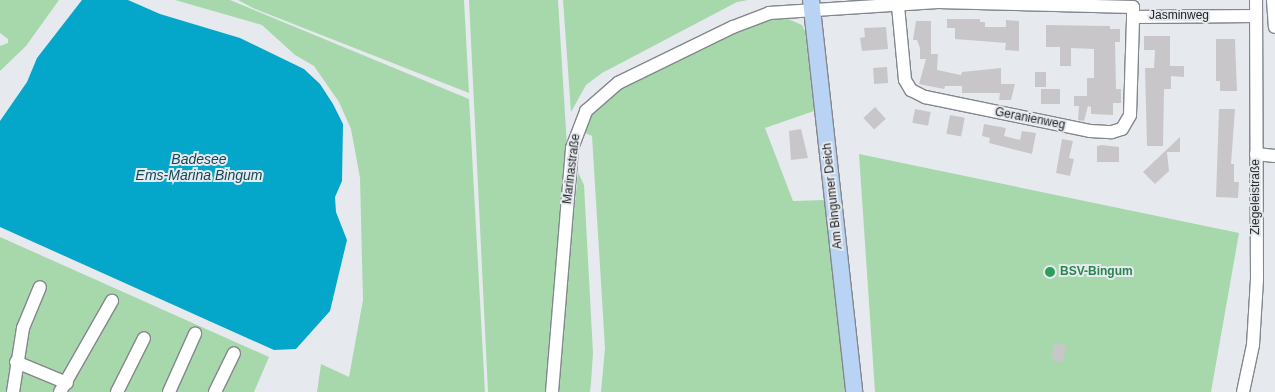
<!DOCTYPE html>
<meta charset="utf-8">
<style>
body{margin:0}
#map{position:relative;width:1275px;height:392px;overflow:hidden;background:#e6eaef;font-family:Helvetica,sans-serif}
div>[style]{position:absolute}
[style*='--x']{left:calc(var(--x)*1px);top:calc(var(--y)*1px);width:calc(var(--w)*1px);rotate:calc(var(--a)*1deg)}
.green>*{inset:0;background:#a6d8ac}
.water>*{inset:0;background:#04a7ca}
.building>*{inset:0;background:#c9c6ca;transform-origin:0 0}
.roads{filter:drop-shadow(1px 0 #83878b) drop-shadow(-1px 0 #83878b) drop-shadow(0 1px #83878b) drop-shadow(0 -1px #83878b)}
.minor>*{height:12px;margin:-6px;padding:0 6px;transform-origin:6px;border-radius:6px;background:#fff}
.major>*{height:16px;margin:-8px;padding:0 8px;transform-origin:8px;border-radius:8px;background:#b9d3f4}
.dots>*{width:14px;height:14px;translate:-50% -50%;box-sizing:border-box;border:2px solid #e6eaef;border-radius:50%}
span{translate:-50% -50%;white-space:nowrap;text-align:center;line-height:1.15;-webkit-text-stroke:4px #e6eaef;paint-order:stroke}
.street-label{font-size:12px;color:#222325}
.leisure-label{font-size:12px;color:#27864d;font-weight:700}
.left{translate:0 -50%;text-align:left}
.water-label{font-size:14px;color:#104857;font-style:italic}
</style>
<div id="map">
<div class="green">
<i style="clip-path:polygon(0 0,59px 0,26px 46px,0 71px,0 46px,8px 43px,8px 39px,0 33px)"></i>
<i style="clip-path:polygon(175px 0,230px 0,469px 99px,485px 392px,317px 392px,321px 364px,349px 377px,363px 300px,360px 178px,351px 129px,339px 102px,314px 66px,295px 55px,262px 25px)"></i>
<i style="clip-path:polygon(238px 0,464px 0,469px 93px,253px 8px)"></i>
<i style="clip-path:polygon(469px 0,558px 0,567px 146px,545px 392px,488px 392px)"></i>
<i style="clip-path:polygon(563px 0,748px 0,737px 2px,602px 73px,586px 85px,571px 112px)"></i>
<i style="clip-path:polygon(786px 18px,802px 25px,805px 31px,814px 111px,765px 128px,793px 201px,825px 200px,845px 392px,601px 392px,605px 348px,592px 136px,583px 132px,588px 121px,596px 109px,619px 90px,759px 22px)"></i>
<i style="clip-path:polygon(859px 154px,1239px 233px,1211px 392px,875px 392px)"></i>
<i style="clip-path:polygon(578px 172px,584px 185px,593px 353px,591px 383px,590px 392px,556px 392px)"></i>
<i style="clip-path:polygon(0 237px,269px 357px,254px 392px,0 392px)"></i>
</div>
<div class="water">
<i style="clip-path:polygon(82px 0,128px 0,160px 14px,240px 38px,304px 69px,320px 84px,333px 104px,343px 124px,342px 181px,335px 197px,336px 212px,347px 240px,330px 311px,296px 349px,274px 350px,0 227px,0 121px,27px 82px,37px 58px)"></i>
</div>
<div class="building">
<i style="clip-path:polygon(947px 19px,980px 19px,980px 22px,985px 22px,985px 27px,1006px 27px,1006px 20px,1019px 21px,1019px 51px,1005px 50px,1006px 43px,955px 39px,955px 28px,947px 28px)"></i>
<i style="clip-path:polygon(916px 21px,931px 21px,931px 54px,938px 54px,937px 70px,961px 75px,962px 72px,1001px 68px,1001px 84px,1015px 84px,1011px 100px,999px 100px,1000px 93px,962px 93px,962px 86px,945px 86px,944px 89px,919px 84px,926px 59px,920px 59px,920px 48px,917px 40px,913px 40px)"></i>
<i style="clip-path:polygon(1046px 25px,1110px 26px,1110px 29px,1120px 29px,1120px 42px,1115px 42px,1116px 89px,1121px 89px,1121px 103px,1113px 103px,1113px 115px,1091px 114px,1091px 107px,1088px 106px,1084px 121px,1078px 120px,1079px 106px,1074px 106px,1074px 96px,1087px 96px,1087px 78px,1094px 78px,1094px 49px,1071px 48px,1071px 66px,1060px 66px,1060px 47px,1046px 47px)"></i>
<i style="clip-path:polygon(886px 27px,888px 49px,862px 51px,860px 38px,865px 37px,864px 28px)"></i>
<i style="clip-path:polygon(1144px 36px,1170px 36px,1170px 66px,1184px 66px,1184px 77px,1171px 76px,1171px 89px,1164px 89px,1163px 146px,1147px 146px,1145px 68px,1154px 68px,1155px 50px,1144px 50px)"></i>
<i style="clip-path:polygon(1216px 39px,1235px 39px,1237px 91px,1220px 91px,1220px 81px,1216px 81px)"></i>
<i style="left:887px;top:67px;width:16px;height:14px;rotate:86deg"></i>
<i style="left:1035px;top:72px;width:11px;height:15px"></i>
<i style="left:1041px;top:89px;width:19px;height:15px"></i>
<i style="left:875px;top:107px;width:16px;height:16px;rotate:47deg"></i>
<i style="left:915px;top:109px;width:16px;height:14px;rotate:11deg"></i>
<i style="clip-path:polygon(1219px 109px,1235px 109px,1231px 164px,1234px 164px,1234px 182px,1239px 182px,1238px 198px,1216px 197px)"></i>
<i style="left:950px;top:115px;width:15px;height:19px;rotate:11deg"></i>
<i style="clip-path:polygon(984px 124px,1006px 128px,1004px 136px,1020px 140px,1022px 131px,1036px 133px,1032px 154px,989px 143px,990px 138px,982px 136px)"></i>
<i style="clip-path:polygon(801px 129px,808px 158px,791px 160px,789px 131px)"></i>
<i style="clip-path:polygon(1180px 137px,1180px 152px,1167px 152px,1169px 171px,1155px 184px,1143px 172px)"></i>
<i style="clip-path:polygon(1062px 139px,1073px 141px,1069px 158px,1074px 159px,1070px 176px,1056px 173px)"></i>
<i style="clip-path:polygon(1102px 145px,1119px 147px,1119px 162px,1097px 162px,1097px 146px)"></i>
<i style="left:1055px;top:343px;width:12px;height:17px;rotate:14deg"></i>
</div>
<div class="roads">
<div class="minor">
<i style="--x:1273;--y:0;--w:27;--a:86"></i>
<i style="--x:898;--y:6;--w:74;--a:84.6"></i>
<i style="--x:905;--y:80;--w:12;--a:59"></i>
<i style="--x:911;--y:90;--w:16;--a:27"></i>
<i style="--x:925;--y:97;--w:168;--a:11.6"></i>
<i style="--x:1090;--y:131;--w:22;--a:3"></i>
<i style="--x:1112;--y:132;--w:10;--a:-17"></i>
<i style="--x:1122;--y:129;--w:16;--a:-60"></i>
<i style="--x:1130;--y:115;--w:98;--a:-88.2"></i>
<i style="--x:1256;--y:154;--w:19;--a:6"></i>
<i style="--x:16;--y:362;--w:55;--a:22.4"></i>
<i style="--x:13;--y:392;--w:65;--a:-81.1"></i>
<i style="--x:23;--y:328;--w:44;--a:-67.5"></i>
<i style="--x:60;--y:392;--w:105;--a:-60.3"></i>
<i style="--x:117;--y:392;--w:60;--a:-63.4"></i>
<i style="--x:169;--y:392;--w:64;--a:-65.9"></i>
<i style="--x:215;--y:392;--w:43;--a:-64"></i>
<i style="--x:552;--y:392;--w:245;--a:-85.3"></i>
<i style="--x:572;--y:148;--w:40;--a:-69"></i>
<i style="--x:586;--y:111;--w:43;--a:-41.2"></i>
<i style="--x:618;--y:83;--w:128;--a:-26"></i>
<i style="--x:733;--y:27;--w:39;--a:-21"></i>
<i style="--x:769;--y:13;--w:169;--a:-3.7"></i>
<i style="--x:938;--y:2;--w:195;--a:1.5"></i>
<i style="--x:1133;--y:7;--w:10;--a:90"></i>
<i style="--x:1133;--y:17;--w:123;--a:-0.5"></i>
<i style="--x:1243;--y:392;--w:48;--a:-78"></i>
<i style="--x:1253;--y:345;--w:66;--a:-86.5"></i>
<i style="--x:1257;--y:279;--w:279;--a:-90.2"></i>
</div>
<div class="major">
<i style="--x:811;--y:0;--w:394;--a:83.7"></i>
</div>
</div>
<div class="dots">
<i style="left:1050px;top:272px;background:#2e9e5b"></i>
</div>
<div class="street-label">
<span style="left:1179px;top:16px">Jasminweg</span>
<span style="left:1030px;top:119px;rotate:11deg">Geranienweg</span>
<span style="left:572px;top:169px;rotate:-83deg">Marinastraße</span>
<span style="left:833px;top:196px;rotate:-96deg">Am Bingumer Deich</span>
<span style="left:1256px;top:197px;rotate:-90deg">Ziegeleistraße</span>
</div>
<div class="leisure-label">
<span class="left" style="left:1060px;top:272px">BSV-Bingum</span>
</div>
<div class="water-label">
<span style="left:199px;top:167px">Badesee<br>Ems-Marina Bingum</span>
</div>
</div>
